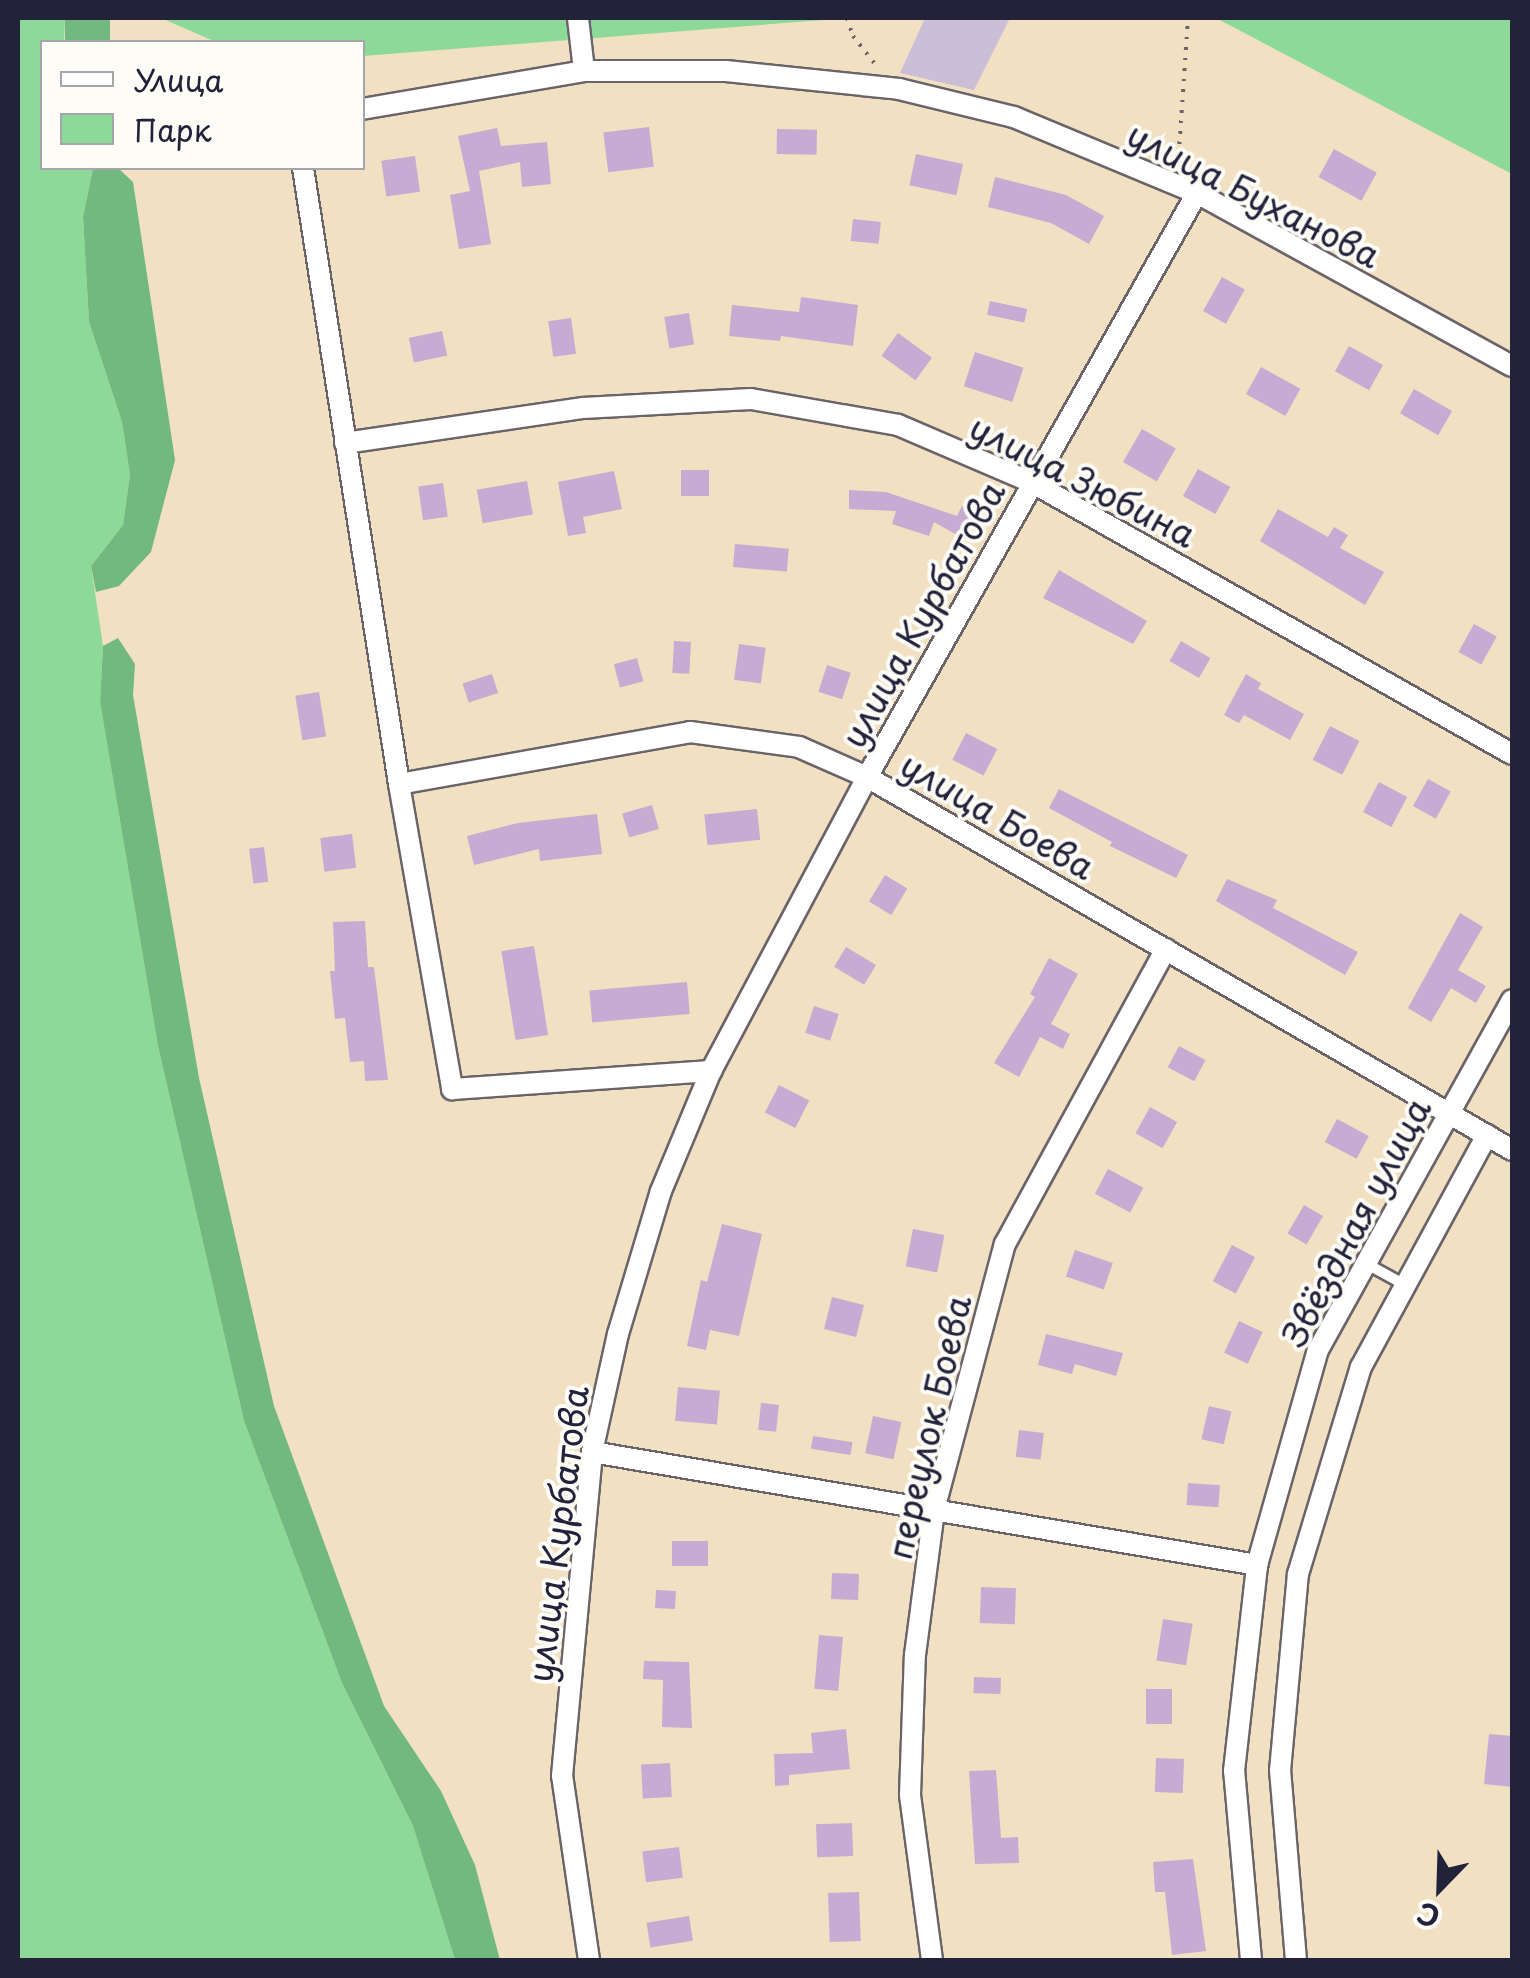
<!DOCTYPE html>
<meta charset="utf-8">
<style>
body{margin:0}
#map{position:relative;width:1530px;height:1978px;overflow:hidden;background:#f1e0c2;font-family:"Playpen Sans",sans-serif}
div>[style]{position:absolute}
[style*='--x']{left:calc(var(--x)*1px);top:calc(var(--y)*1px);width:calc(var(--w)*1px);rotate:calc(var(--a)*1deg)}
.industrial>*{inset:0;background:#cabfd6}
.green>*{inset:0;background:#8dd997}
.forest>*{inset:0;background:#72b980;transform-origin:0 0}
.building>*{inset:0;background:#c6abd2;transform-origin:0 0}
.path>*{height:4px;margin-top:-2px;transform-origin:0;background:repeating-linear-gradient(90deg,#6a646a 0 2.5px,transparent 0 10.5px)}
.roads{filter:drop-shadow(2px 0 #6a646a) drop-shadow(-2px 0 #6a646a) drop-shadow(0 2px #6a646a) drop-shadow(0 -2px #6a646a)}
.lane>*{height:10px;margin:-5px;padding:0 5px;transform-origin:5px;border-radius:5px;background:#fff}
.street>*{height:20px;margin:-10px;padding:0 10px;transform-origin:10px;border-radius:10px;background:#fff}
span{translate:-50% -50%;white-space:nowrap;text-align:center;line-height:1.15;-webkit-text-stroke:8px #fdfcf7;paint-order:stroke}
.street-label{font-size:35px;color:#22223b}
.frame{position:absolute;inset:0;border:20px solid #22223b;pointer-events:none}
.legend{position:absolute;left:40px;top:40px;width:325px;height:130px;box-sizing:border-box;background:#fdfcf7;border:2px solid #a5a5ac;margin:0;padding:12px 18px;list-style:none;font-size:30px;color:#22223b}
.legend li{display:flex;align-items:center;gap:20px;height:50px}
.legend b{width:50px;border:2px solid #a5a5ac}
.north{position:absolute;left:1390px;top:1838px;width:100px;height:100px;-webkit-text-stroke:8px #fdfcf7;paint-order:stroke;rotate:203deg;font-size:28px;font-weight:700;line-height:40px;text-align:center;color:#22223b}
.north::after{content:'';display:block;margin:auto;width:35px;height:45px;background:#22223b;clip-path:polygon(50% 0,100% 100%,50% 72%,0 100%)}
</style>
<div id="map">
<div class="industrial">
<i style="clip-path:polygon(925px 18px,1009px 20px,974px 90px,900px 73px)"></i>
</div>
<div class="green">
<i style="clip-path:polygon(18px 18px,65px 18px,64px 42px,42px 42px,42px 168px,93px 168px,83px 217px,89px 322px,122px 422px,130px 475px,123px 525px,91px 566px,103px 646px,100px 702px,158px 1046px,244px 1421px,342px 1683px,413px 1826px,455px 1960px,18px 1960px)"></i>
<i style="clip-path:polygon(161px 18px,849px 18px,363px 56px,362px 42px,216px 42px)"></i>
<i style="clip-path:polygon(1216px 18px,1512px 18px,1512px 174px)"></i>
</div>
<div class="forest">
<i style="left:65px;top:18px;width:45px;height:24px"></i>
<i style="clip-path:polygon(93px 168px,118px 168px,133px 182px,175px 460px,151px 552px,119px 586px,96px 592px,91px 566px,123px 525px,130px 475px,122px 422px,89px 322px,83px 217px)"></i>
<i style="clip-path:polygon(118px 638px,135px 664px,133px 695px,199px 1078px,274px 1406px,384px 1706px,441px 1791px,475px 1865px,500px 1960px,455px 1960px,413px 1826px,342px 1683px,244px 1421px,158px 1046px,100px 702px,103px 646px)"></i>
</div>
<div class="building">
<i style="left:649px;top:127px;width:40px;height:46px;rotate:83deg"></i>
<i style="clip-path:polygon(497px 128px,501px 146px,547px 142px,551px 184px,522px 187px,520px 162px,479px 171px,491px 244px,459px 249px,450px 195px,470px 191px,458px 136px)"></i>
<i style="left:777px;top:129px;width:40px;height:25px;rotate:1deg"></i>
<i style="left:1334px;top:149px;width:49px;height:32px;rotate:29deg"></i>
<i style="left:916px;top:154px;width:48px;height:32px;rotate:12deg"></i>
<i style="left:415px;top:156px;width:36px;height:34px;rotate:82deg"></i>
<i style="clip-path:polygon(995px 177px,1066px 195px,1104px 216px,1089px 244px,1051px 223px,988px 207px)"></i>
<i style="left:853px;top:219px;width:28px;height:22px;rotate:6deg"></i>
<i style="left:1222px;top:277px;width:26px;height:39px;rotate:29deg"></i>
<i style="clip-path:polygon(801px 297px,858px 305px,853px 346px,781px 336px,780px 341px,729px 336px,732px 305px,799px 312px)"></i>
<i style="left:990px;top:301px;width:38px;height:14px;rotate:12deg"></i>
<i style="left:689px;top:313px;width:32px;height:25px;rotate:81deg"></i>
<i style="left:571px;top:318px;width:36px;height:23px;rotate:82deg"></i>
<i style="left:442px;top:331px;width:25px;height:34px;rotate:78deg"></i>
<i style="left:898px;top:333px;width:42px;height:28px;rotate:36deg"></i>
<i style="left:1349px;top:346px;width:39px;height:29px;rotate:29deg"></i>
<i style="left:975px;top:352px;width:51px;height:36px;rotate:18deg"></i>
<i style="left:1261px;top:367px;width:45px;height:31px;rotate:29deg"></i>
<i style="left:1414px;top:389px;width:44px;height:28px;rotate:30deg"></i>
<i style="left:1142px;top:429px;width:39px;height:38px;rotate:30deg"></i>
<i style="left:1198px;top:469px;width:37px;height:31px;rotate:29deg"></i>
<i style="left:709px;top:470px;width:26px;height:28px;rotate:90deg"></i>
<i style="clip-path:polygon(614px 471px,622px 509px,583px 517px,586px 533px,568px 536px,558px 482px)"></i>
<i style="left:527px;top:481px;width:34px;height:51px;rotate:80deg"></i>
<i style="left:443px;top:483px;width:34px;height:25px;rotate:82deg"></i>
<i style="clip-path:polygon(849px 490px,886px 492px,957px 516px,962px 506px,978px 515px,964px 539px,934px 522px,929px 536px,892px 524px,896px 511px,849px 509px)"></i>
<i style="clip-path:polygon(1278px 509px,1328px 537px,1334px 527px,1348px 535px,1340px 548px,1384px 572px,1365px 605px,1260px 541px)"></i>
<i style="left:735px;top:544px;width:54px;height:23px;rotate:5deg"></i>
<i style="clip-path:polygon(1059px 570px,1147px 621px,1133px 644px,1043px 598px)"></i>
<i style="left:1474px;top:624px;width:26px;height:32px;rotate:29deg"></i>
<i style="left:674px;top:641px;width:17px;height:32px;rotate:3deg"></i>
<i style="left:1181px;top:641px;width:34px;height:23px;rotate:30deg"></i>
<i style="left:739px;top:644px;width:27px;height:36px;rotate:8deg"></i>
<i style="left:637px;top:658px;width:24px;height:24px;rotate:75deg"></i>
<i style="left:827px;top:665px;width:25px;height:28px;rotate:18deg"></i>
<i style="left:492px;top:674px;width:20px;height:31px;rotate:72deg"></i>
<i style="clip-path:polygon(1246px 674px,1261px 683px,1258px 689px,1304px 714px,1290px 740px,1244px 715px,1239px 723px,1224px 715px)"></i>
<i style="left:319px;top:692px;width:45px;height:24px;rotate:81deg"></i>
<i style="left:1330px;top:726px;width:33px;height:38px;rotate:27deg"></i>
<i style="left:966px;top:733px;width:35px;height:30px;rotate:27deg"></i>
<i style="left:1428px;top:779px;width:26px;height:31px;rotate:29deg"></i>
<i style="left:1379px;top:782px;width:32px;height:34px;rotate:28deg"></i>
<i style="clip-path:polygon(1059px 789px,1188px 855px,1176px 878px,1110px 846px,1112px 842px,1049px 808px)"></i>
<i style="left:652px;top:805px;width:25px;height:31px;rotate:74deg"></i>
<i style="left:757px;top:809px;width:31px;height:53px;rotate:84deg"></i>
<i style="clip-path:polygon(597px 814px,602px 854px,540px 861px,539px 849px,474px 865px,467px 836px,518px 823px)"></i>
<i style="left:352px;top:834px;width:34px;height:32px;rotate:83deg"></i>
<i style="left:264px;top:847px;width:35px;height:15px;rotate:83deg"></i>
<i style="left:885px;top:875px;width:26px;height:31px;rotate:31deg"></i>
<i style="clip-path:polygon(1227px 879px,1277px 900px,1273px 908px,1358px 952px,1345px 975px,1216px 901px)"></i>
<i style="clip-path:polygon(1460px 913px,1483px 927px,1458px 970px,1486px 986px,1476px 1003px,1451px 988px,1431px 1022px,1408px 1008px)"></i>
<i style="clip-path:polygon(365px 921px,368px 967px,374px 967px,388px 1080px,365px 1081px,364px 1061px,350px 1062px,345px 1018px,335px 1019px,330px 971px,335px 971px,333px 922px)"></i>
<i style="left:534px;top:946px;width:90px;height:33px;rotate:81deg"></i>
<i style="left:846px;top:947px;width:35px;height:23px;rotate:31deg"></i>
<i style="clip-path:polygon(1049px 958px,1078px 974px,1051px 1024px,1070px 1034px,1063px 1049px,1040px 1037px,1019px 1077px,994px 1063px,1035px 997px,1030px 994px)"></i>
<i style="left:687px;top:982px;width:32px;height:98px;rotate:85deg"></i>
<i style="left:814px;top:1006px;width:26px;height:28px;rotate:18deg"></i>
<i style="left:1179px;top:1046px;width:30px;height:24px;rotate:28deg"></i>
<i style="left:779px;top:1085px;width:34px;height:31px;rotate:27deg"></i>
<i style="left:1150px;top:1107px;width:31px;height:30px;rotate:29deg"></i>
<i style="left:1337px;top:1119px;width:36px;height:26px;rotate:28deg"></i>
<i style="left:1108px;top:1169px;width:40px;height:28px;rotate:28deg"></i>
<i style="left:1304px;top:1205px;width:22px;height:33px;rotate:30deg"></i>
<i style="clip-path:polygon(722px 1224px,762px 1234px,739px 1336px,710px 1330px,706px 1350px,687px 1346px,701px 1280px,707px 1282px)"></i>
<i style="left:913px;top:1229px;width:32px;height:38px;rotate:11deg"></i>
<i style="left:1232px;top:1245px;width:26px;height:41px;rotate:28deg"></i>
<i style="left:1075px;top:1250px;width:40px;height:28px;rotate:19deg"></i>
<i style="left:832px;top:1297px;width:33px;height:33px;rotate:14deg"></i>
<i style="left:1239px;top:1321px;width:26px;height:35px;rotate:25deg"></i>
<i style="clip-path:polygon(1046px 1334px,1123px 1353px,1116px 1376px,1075px 1364px,1072px 1374px,1038px 1365px)"></i>
<i style="left:678px;top:1387px;width:42px;height:34px;rotate:5deg"></i>
<i style="left:761px;top:1403px;width:18px;height:27px;rotate:6deg"></i>
<i style="left:1209px;top:1406px;width:23px;height:34px;rotate:13deg"></i>
<i style="left:873px;top:1416px;width:29px;height:38px;rotate:12deg"></i>
<i style="left:1019px;top:1430px;width:25px;height:27px;rotate:7deg"></i>
<i style="left:813px;top:1436px;width:40px;height:13px;rotate:9deg"></i>
<i style="left:1188px;top:1483px;width:32px;height:22px;rotate:4deg"></i>
<i style="left:672px;top:1541px;width:36px;height:25px"></i>
<i style="left:832px;top:1573px;width:27px;height:26px;rotate:2deg"></i>
<i style="left:981px;top:1587px;width:35px;height:36px;rotate:2deg"></i>
<i style="left:656px;top:1590px;width:20px;height:18px;rotate:3deg"></i>
<i style="left:1163px;top:1619px;width:30px;height:42px;rotate:9deg"></i>
<i style="left:819px;top:1635px;width:24px;height:54px;rotate:5deg"></i>
<i style="clip-path:polygon(644px 1661px,689px 1662px,692px 1728px,662px 1727px,663px 1680px,643px 1679px)"></i>
<i style="left:974px;top:1677px;width:27px;height:16px;rotate:2deg"></i>
<i style="left:1146px;top:1689px;width:26px;height:35px"></i>
<i style="clip-path:polygon(846px 1729px,850px 1769px,789px 1775px,789px 1785px,775px 1786px,774px 1754px,813px 1753px,811px 1733px)"></i>
<i style="clip-path:polygon(1489px 1734px,1512px 1736px,1512px 1787px,1484px 1784px)"></i>
<i style="left:1156px;top:1758px;width:28px;height:34px;rotate:2deg"></i>
<i style="left:670px;top:1763px;width:34px;height:29px;rotate:87deg"></i>
<i style="clip-path:polygon(996px 1770px,1001px 1838px,1018px 1837px,1019px 1863px,975px 1864px,969px 1771px)"></i>
<i style="left:852px;top:1823px;width:33px;height:36px;rotate:88deg"></i>
<i style="left:679px;top:1847px;width:31px;height:37px;rotate:83deg"></i>
<i style="clip-path:polygon(1193px 1859px,1206px 1951px,1172px 1955px,1165px 1892px,1155px 1892px,1153px 1862px)"></i>
<i style="left:859px;top:1892px;width:49px;height:31px;rotate:88deg"></i>
<i style="left:689px;top:1916px;width:25px;height:43px;rotate:81deg"></i>
</div>
<div class="path">
<i style="--x:847;--y:18;--w:19;--a:72"></i>
<i style="--x:853;--y:36;--w:41;--a:52"></i>
<i style="--x:1178;--y:165;--w:147;--a:-86.1"></i>
</div>
<div class="roads">
<div class="lane">
<i style="--x:1367;--y:1264;--w:43;--a:28.9"></i>
</div>
<div class="street">
<i style="--x:578;--y:18;--w:53;--a:83.5"></i>
<i style="--x:362;--y:109;--w:225;--a:-9.7"></i>
<i style="--x:584;--y:71;--w:142;--a:0"></i>
<i style="--x:726;--y:71;--w:174;--a:5.9"></i>
<i style="--x:899;--y:89;--w:118;--a:13.7"></i>
<i style="--x:1014;--y:117;--w:198;--a:22.6"></i>
<i style="--x:1197;--y:193;--w:359;--a:28.8"></i>
<i style="--x:303;--y:168;--w:623;--a:81.14"></i>
<i style="--x:399;--y:784;--w:310;--a:80.1"></i>
<i style="--x:452;--y:1089;--w:260;--a:-4"></i>
<i style="--x:345;--y:443;--w:241;--a:-8.4"></i>
<i style="--x:583;--y:408;--w:168;--a:-3.1"></i>
<i style="--x:751;--y:399;--w:149;--a:10"></i>
<i style="--x:898;--y:425;--w:147;--a:23.2"></i>
<i style="--x:1033;--y:483;--w:550;--a:29.5"></i>
<i style="--x:399;--y:784;--w:296;--a:-10.1"></i>
<i style="--x:690;--y:732;--w:110;--a:7.8"></i>
<i style="--x:799;--y:747;--w:74;--a:23.8"></i>
<i style="--x:867;--y:777;--w:745;--a:30.04"></i>
<i style="--x:592;--y:1452;--w:675;--a:9.64"></i>
<i style="--x:589;--y:1960;--w:186;--a:-98.3"></i>
<i style="--x:562;--y:1776;--w:325;--a:-84.7"></i>
<i style="--x:592;--y:1452;--w:121;--a:-77.6"></i>
<i style="--x:618;--y:1334;--w:149;--a:-73.3"></i>
<i style="--x:661;--y:1191;--w:130;--a:-67.4"></i>
<i style="--x:711;--y:1071;--w:333;--a:-62"></i>
<i style="--x:867;--y:777;--w:671;--a:-60.53"></i>
<i style="--x:932;--y:1960;--w:166;--a:-97.6"></i>
<i style="--x:910;--y:1795;--w:140;--a:-88"></i>
<i style="--x:915;--y:1655;--w:146;--a:-82.5"></i>
<i style="--x:934;--y:1510;--w:275;--a:-75.1"></i>
<i style="--x:1005;--y:1244;--w:336;--a:-61.4"></i>
<i style="--x:1251;--y:1960;--w:190;--a:-95.1"></i>
<i style="--x:1234;--y:1771;--w:207;--a:-83.6"></i>
<i style="--x:1257;--y:1565;--w:223;--a:-74.2"></i>
<i style="--x:1318;--y:1350;--w:400;--a:-61"></i>
<i style="--x:1296;--y:1960;--w:190;--a:-94.8"></i>
<i style="--x:1280;--y:1771;--w:198;--a:-84.8"></i>
<i style="--x:1298;--y:1574;--w:216;--a:-73.1"></i>
<i style="--x:1361;--y:1367;--w:264;--a:-61.5"></i>
</div>
</div>
<div class="street-label">
<span style="left:1254px;top:194px;rotate:27deg">улица Буханова</span>
<span style="left:1083px;top:480px;rotate:27deg">улица Зюбина</span>
<span style="left:922px;top:614px;rotate:-61deg">улица Курбатова</span>
<span style="left:998px;top:815px;rotate:30deg">улица Боева</span>
<span style="left:1355px;top:1222px;rotate:-62deg">Звёздная улица</span>
<span style="left:928px;top:1427px;rotate:-77deg">переулок Боева</span>
<span style="left:557px;top:1534px;rotate:-83deg">улица Курбатова</span>
</div>
<div class="frame"></div>
<ul class="legend">
<li><b style="height:12px;background:#fff"></b>Улица</li>
<li><b style="height:28px;background:#8dd997"></b>Парк</li>
</ul>
<div class="north">С</div>
</div>
